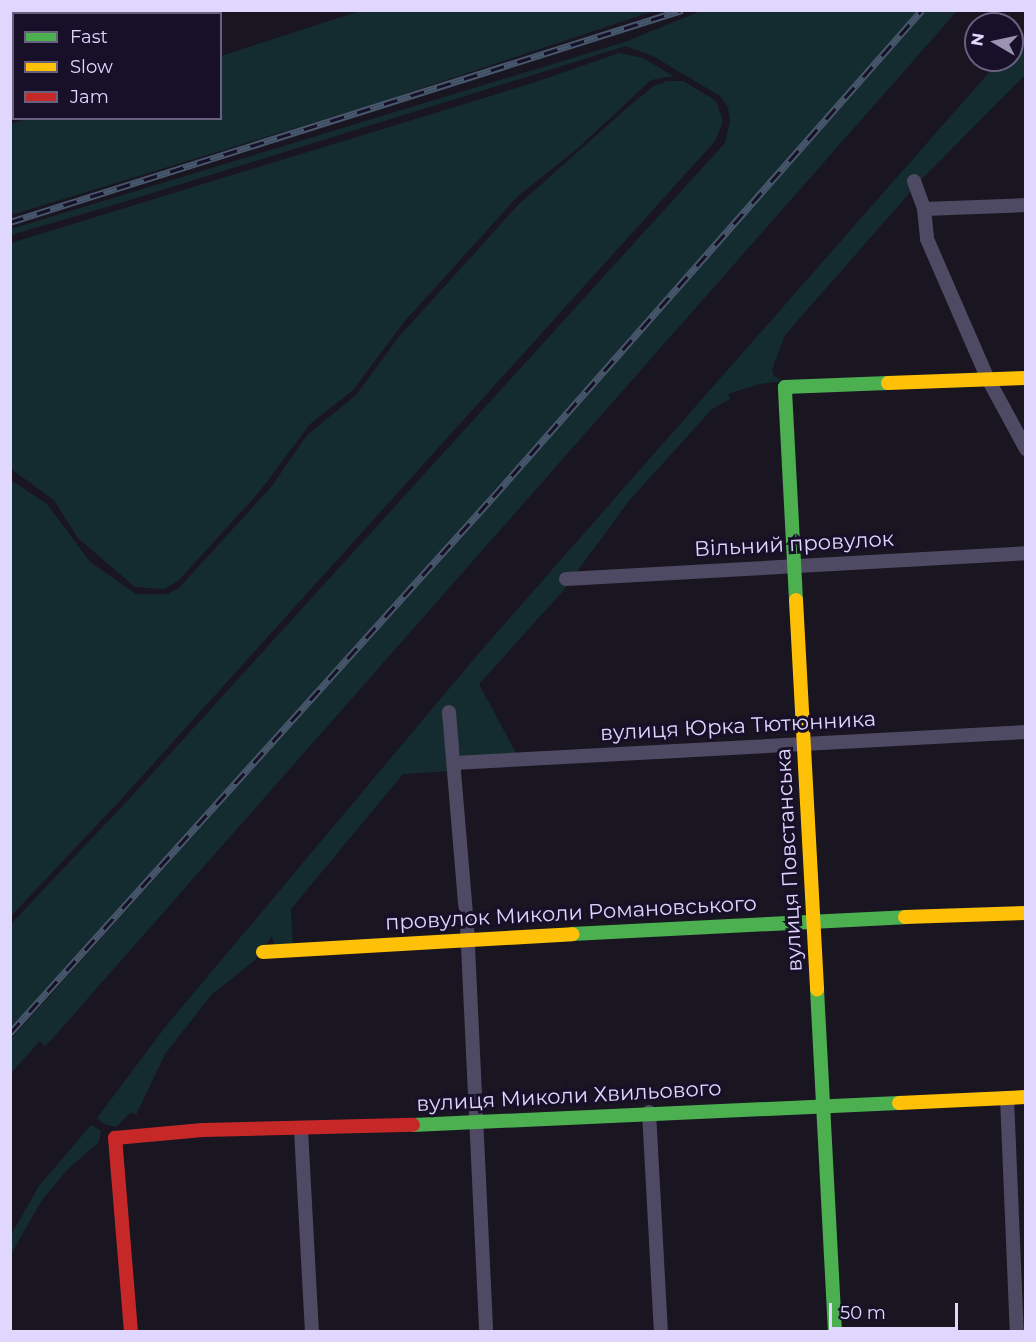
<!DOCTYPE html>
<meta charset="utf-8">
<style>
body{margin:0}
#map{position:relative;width:1036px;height:1342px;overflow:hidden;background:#191622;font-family:Montserrat,sans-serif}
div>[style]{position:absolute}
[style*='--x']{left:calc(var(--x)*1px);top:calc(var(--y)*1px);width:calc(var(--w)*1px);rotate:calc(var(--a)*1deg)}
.green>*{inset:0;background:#142c30}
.street>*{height:14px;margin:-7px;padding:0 7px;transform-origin:7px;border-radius:7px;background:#4f4a63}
.fast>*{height:14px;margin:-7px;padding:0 7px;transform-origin:7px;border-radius:7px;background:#4caf50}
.slow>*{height:14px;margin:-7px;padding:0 7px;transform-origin:7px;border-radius:7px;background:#ffc107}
.jam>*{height:14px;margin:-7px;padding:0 7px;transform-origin:7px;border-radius:7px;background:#c62828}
.rail>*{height:7px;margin-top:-3.5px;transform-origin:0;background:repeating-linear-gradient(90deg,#171028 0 14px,#47586d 0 28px);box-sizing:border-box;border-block:2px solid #47586d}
span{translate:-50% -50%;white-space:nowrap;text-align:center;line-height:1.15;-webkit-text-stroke:6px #171028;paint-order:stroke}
.street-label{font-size:21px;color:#e0d7ff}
.frame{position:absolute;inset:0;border:12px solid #e0d7ff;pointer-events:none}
.legend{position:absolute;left:12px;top:12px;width:210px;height:108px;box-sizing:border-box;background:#171028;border:2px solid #67607e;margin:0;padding:8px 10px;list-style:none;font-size:18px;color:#e0d7ff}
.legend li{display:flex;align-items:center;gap:12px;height:30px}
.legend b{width:30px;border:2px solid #67607e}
.north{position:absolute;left:964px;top:12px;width:60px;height:60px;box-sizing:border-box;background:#171028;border:2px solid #67607e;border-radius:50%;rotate:279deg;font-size:16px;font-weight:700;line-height:24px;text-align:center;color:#e0d7ff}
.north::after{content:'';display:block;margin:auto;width:21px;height:27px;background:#9a93b2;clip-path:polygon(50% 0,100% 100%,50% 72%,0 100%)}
.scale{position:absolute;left:829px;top:1303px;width:129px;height:27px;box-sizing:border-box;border:3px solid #e0d7ff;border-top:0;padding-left:8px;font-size:18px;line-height:21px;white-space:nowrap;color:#e0d7ff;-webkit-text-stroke:4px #171028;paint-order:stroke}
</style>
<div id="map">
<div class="green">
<i style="clip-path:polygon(363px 10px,654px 11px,380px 102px,11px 215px,11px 124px,28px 118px,220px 118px,221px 56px)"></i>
<i style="clip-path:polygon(703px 10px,918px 11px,491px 495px,11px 1027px,11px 924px,130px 798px,725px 143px,730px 121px,728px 107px,720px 96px,653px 56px,626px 46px,117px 204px,11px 235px,11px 229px,625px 42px)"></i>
<i style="clip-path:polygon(926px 11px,957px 11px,52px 1039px,45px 1046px,40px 1041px,11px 1073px,11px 1039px,495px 499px)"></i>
<i style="clip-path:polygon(1025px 32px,1025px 75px,920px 181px,785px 335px,772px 370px,774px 376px,783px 381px,759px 384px,728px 394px,730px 399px,712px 409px,628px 502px,562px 592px,479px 684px,517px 755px,461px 757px,451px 715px,443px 724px,450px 771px,403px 774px,291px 909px,293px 946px,274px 945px,272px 936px,254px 961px,212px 994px,165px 1054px,136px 1115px,131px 1112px,116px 1127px,104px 1124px,97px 1118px,166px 1026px,479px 653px,1000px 60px,1012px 60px,1012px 47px)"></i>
<i style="clip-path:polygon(619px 53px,643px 58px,673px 76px,651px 80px,578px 148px,518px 196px,404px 322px,353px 390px,310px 424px,260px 491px,179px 580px,164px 589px,135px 587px,78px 538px,54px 500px,11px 469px,11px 243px,536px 82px)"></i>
<i style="clip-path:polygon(667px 81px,683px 81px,716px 101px,723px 121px,715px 141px,126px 794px,11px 916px,11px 480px,47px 504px,90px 562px,136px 594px,168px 594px,179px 588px,272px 486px,307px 435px,356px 395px,398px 338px,518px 205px,627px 108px,654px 86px)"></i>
<i style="clip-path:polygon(91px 1125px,101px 1131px,99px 1142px,67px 1170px,42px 1200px,11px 1254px,11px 1235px,39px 1186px)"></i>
</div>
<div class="street">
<i style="--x:914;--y:181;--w:30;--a:70"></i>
<i style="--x:924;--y:209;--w:30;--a:84"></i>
<i style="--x:927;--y:239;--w:153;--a:66.5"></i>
<i style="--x:988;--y:379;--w:80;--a:61.5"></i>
<i style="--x:924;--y:209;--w:102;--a:-2.2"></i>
<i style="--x:566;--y:579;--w:461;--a:-3.2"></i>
<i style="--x:449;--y:712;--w:214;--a:85.2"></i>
<i style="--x:467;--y:925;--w:407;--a:87.3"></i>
<i style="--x:454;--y:763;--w:573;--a:-3.1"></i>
<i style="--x:1007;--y:1098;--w:234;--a:87.6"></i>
<i style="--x:649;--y:1112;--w:220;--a:86.9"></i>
<i style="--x:301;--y:1130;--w:202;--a:86.9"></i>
</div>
<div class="fast">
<i style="--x:796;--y:600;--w:213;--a:-93"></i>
<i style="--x:785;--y:387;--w:103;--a:-2.2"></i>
<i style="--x:572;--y:934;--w:333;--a:-2.9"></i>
<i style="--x:817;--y:989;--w:343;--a:87"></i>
<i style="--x:413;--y:1125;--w:486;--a:-2.6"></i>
</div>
<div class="slow">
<i style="--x:888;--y:383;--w:138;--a:-2.1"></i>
<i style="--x:796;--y:600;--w:390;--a:86.9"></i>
<i style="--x:905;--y:917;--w:121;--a:-1.9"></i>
<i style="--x:263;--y:952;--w:310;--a:-3.3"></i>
<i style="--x:899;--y:1103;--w:127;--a:-2.7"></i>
</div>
<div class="jam">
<i style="--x:131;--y:1332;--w:195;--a:-94.7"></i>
<i style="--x:115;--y:1138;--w:88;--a:-5.2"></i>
<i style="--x:203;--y:1130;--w:210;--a:-1.4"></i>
</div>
<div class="rail">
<i style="--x:10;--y:222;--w:705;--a:-17.51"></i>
<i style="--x:10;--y:1033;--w:722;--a:-47.98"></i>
<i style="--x:493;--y:497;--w:649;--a:-48.62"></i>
</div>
<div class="street-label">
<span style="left:794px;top:544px;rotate:-3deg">Вільний провулок</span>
<span style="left:738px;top:726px;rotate:-3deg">вулиця Юрка Тютюнника</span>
<span style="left:789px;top:860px;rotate:-93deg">вулиця Повстанська</span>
<span style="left:571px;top:913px;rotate:-3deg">провулок Миколи Романовського</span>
<span style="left:569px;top:1096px;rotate:-3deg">вулиця Миколи Хвильового</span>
</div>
<div class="frame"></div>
<ul class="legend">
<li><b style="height:8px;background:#4caf50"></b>Fast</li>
<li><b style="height:8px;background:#ffc107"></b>Slow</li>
<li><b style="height:8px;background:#c62828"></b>Jam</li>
</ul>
<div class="north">N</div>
<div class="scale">50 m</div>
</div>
